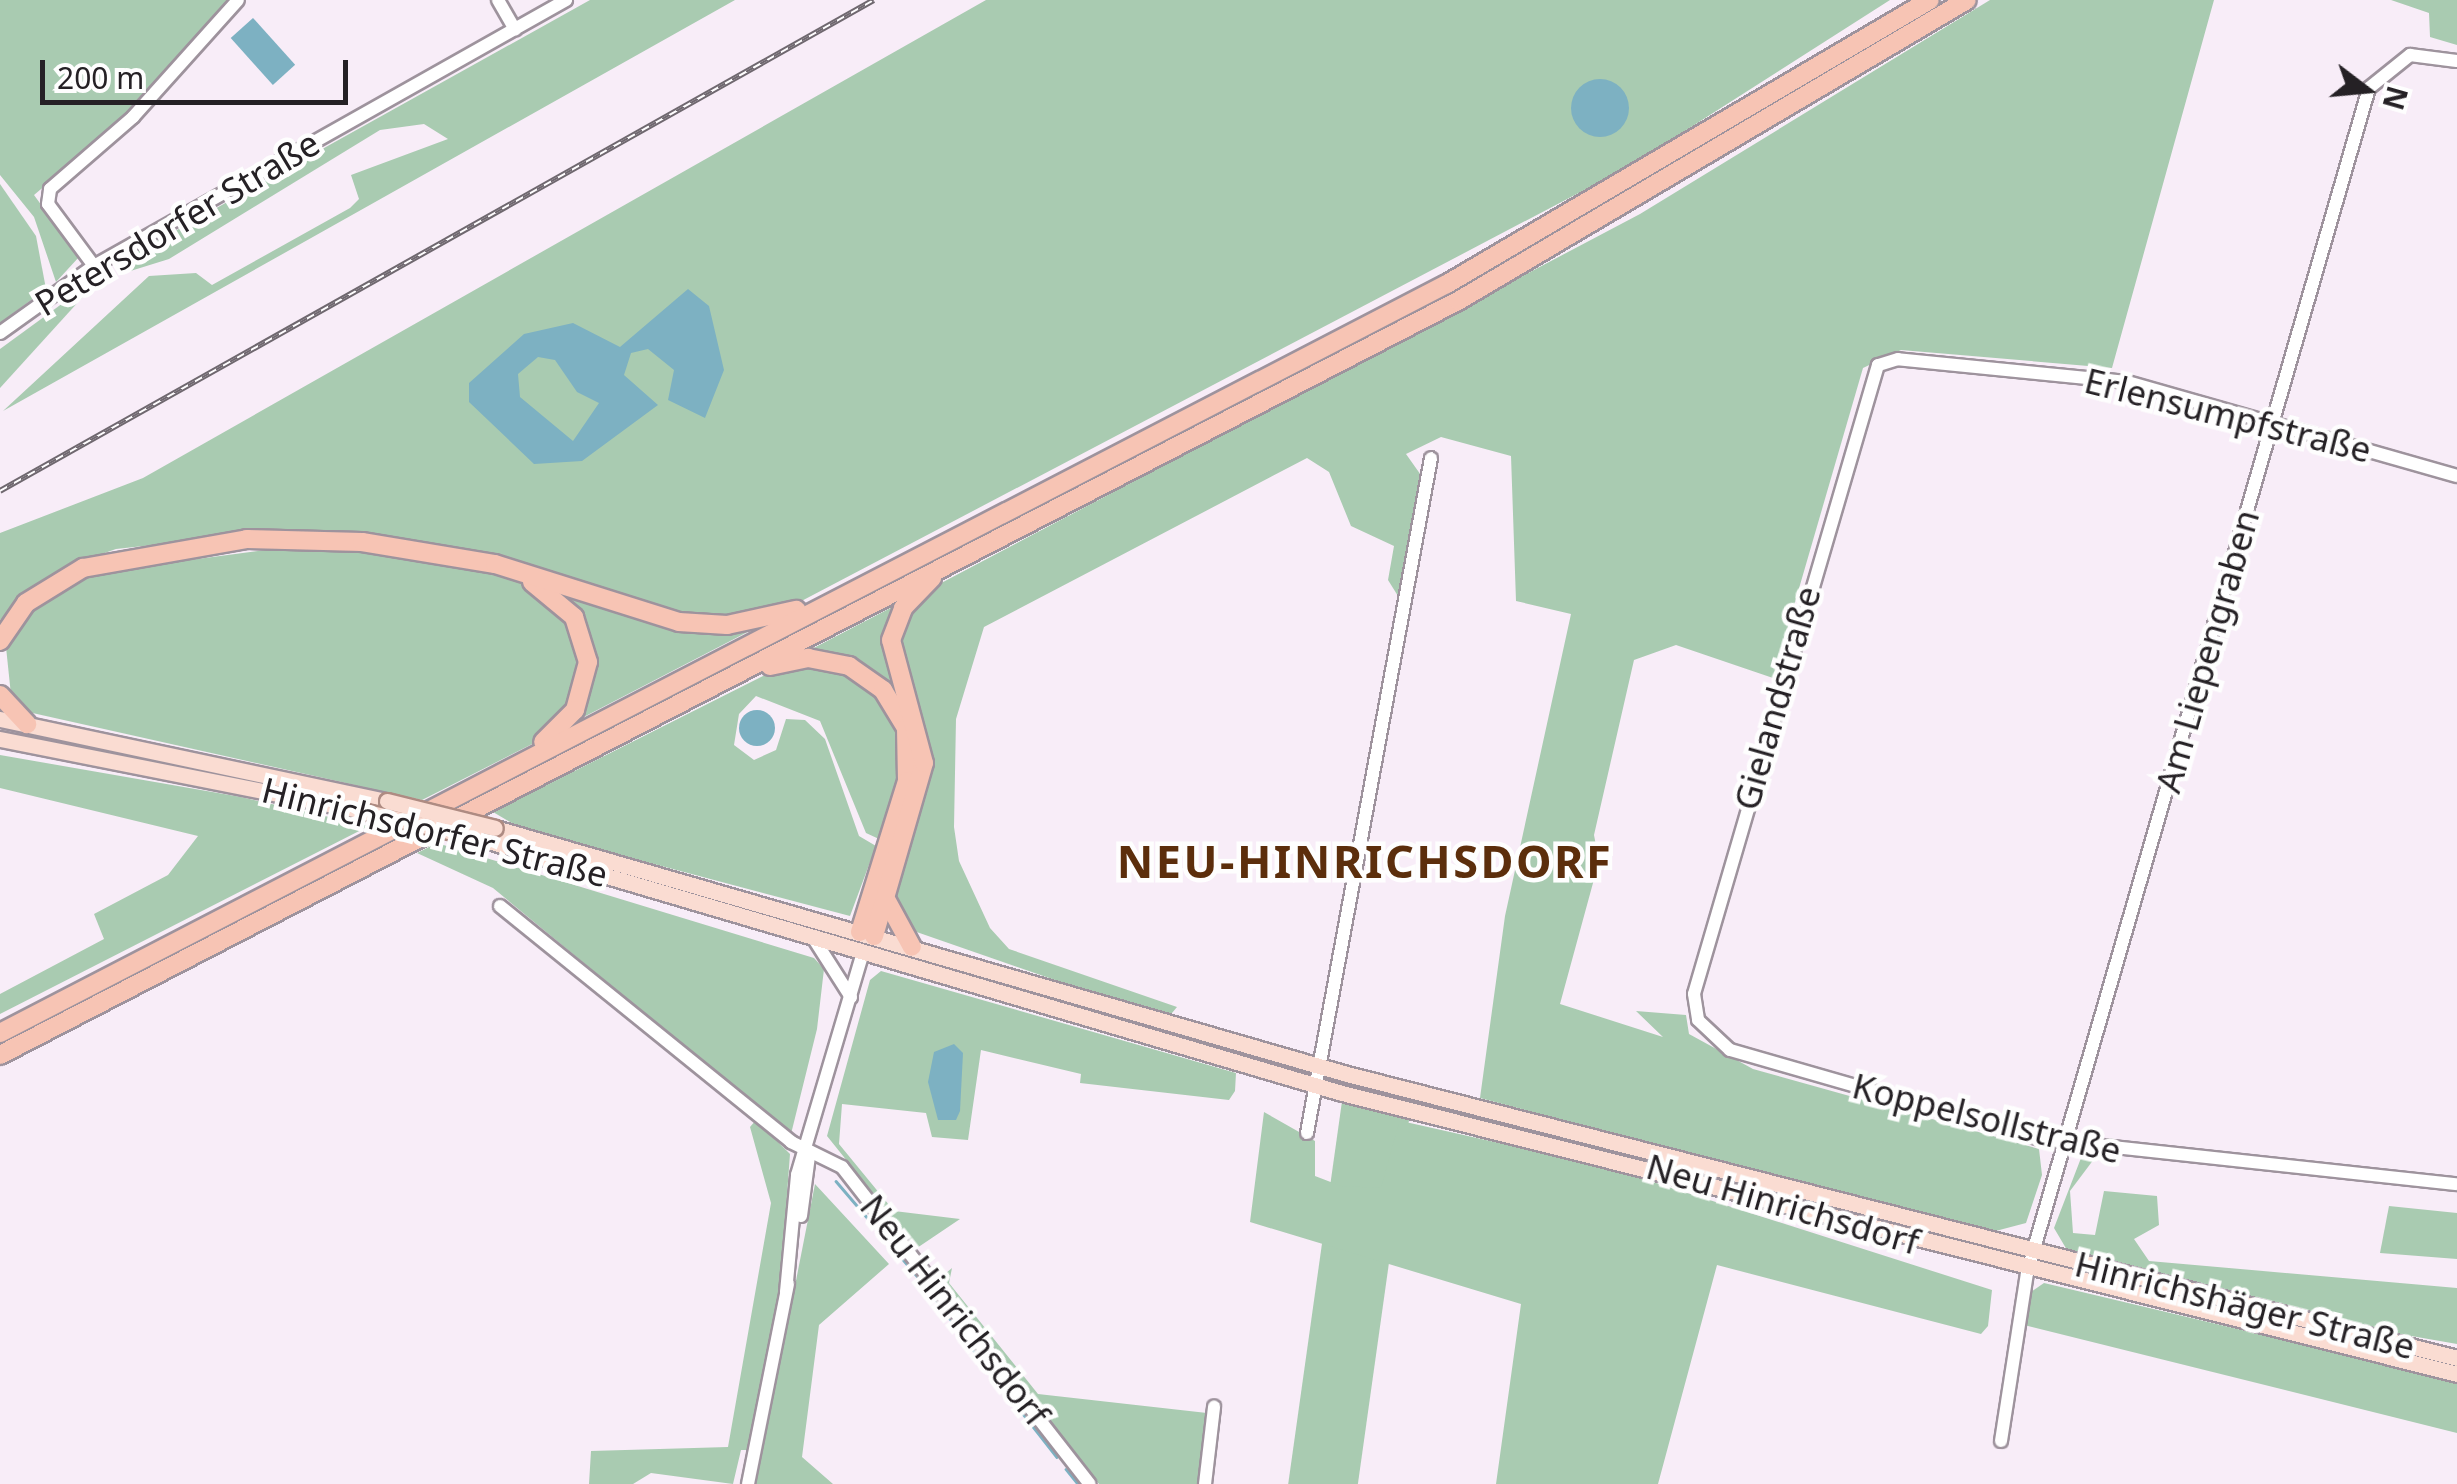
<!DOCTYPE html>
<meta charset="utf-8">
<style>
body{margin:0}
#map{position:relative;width:2457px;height:1484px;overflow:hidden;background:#f8edf8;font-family:"Noto Sans",sans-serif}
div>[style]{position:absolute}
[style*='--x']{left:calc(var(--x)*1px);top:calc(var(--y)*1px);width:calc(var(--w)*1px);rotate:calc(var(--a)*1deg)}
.green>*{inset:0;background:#a9cbb1;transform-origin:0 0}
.water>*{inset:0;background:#7db1c2;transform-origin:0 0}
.round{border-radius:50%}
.stream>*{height:2.5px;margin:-1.25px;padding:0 1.25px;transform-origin:1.25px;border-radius:1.25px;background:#7db1c2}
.roads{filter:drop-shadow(2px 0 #9e939d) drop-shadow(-2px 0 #9e939d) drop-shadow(0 2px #9e939d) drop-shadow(0 -2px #9e939d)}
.minor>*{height:12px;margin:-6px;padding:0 6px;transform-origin:6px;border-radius:6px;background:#fff}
.major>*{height:15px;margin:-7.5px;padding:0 7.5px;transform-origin:7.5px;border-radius:7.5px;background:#fadcd2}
.highway>*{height:18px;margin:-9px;padding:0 9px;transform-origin:9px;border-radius:9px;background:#f7c4b4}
.rail>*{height:6px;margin-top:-3px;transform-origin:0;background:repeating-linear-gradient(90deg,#fefefe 0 8px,#6f686f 0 16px);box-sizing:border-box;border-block:2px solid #6f686f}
.bridges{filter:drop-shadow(2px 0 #ae8b82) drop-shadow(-2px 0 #ae8b82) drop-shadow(0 2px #ae8b82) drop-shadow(0 -2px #ae8b82)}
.major-bridge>*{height:15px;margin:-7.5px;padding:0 7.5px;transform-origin:7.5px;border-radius:7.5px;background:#fadcd2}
span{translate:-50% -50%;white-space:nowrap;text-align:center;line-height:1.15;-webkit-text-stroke:9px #fefefe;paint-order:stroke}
.street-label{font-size:35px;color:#252125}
.district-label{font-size:45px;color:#5c2e0c;font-weight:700;letter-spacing:2.5px}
.north{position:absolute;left:2317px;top:40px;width:100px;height:100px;-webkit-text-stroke:8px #fefefe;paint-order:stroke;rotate:106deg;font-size:28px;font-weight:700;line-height:40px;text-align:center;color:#252125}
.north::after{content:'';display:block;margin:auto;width:35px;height:45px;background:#252125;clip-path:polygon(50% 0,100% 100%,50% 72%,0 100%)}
.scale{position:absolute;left:40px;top:60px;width:308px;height:45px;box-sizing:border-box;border:5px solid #252125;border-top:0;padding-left:12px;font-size:30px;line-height:35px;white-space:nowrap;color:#252125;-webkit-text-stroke:8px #fefefe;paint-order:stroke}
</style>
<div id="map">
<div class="green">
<i style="clip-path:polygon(0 0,232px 0,132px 112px,34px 195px,79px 257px,56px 282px,34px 217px,0 175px)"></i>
<i style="clip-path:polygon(590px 0,735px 0,3px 411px,149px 276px,196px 273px,212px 285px,350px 208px,359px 199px,351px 175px,448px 139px,424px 124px,380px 130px,169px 259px,124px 273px,132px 255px)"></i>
<i style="clip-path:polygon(986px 0,1890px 0,1630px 166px,792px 606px,725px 620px,681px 617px,477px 552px,280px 531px,116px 549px,62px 568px,0 620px,0 533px,143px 478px)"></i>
<i style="clip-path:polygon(1990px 0,2214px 0,2112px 368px,1901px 350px,1863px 368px,1773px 678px,1676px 645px,1634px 660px,1594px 835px,1599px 861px,1560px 1004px,1663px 1037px,1636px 1011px,1686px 1015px,1689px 1034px,1753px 1069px,2039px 1149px,2042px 1175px,2026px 1223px,1988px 1233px,1480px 1098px,1505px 916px,1571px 614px,1516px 601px,1511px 456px,1441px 437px,1406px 454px,1423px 478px,1398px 596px,1388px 580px,1394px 546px,1351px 526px,1329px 472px,1307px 458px,984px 627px,956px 719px,954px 827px,959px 861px,990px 928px,1009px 949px,1177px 1007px,1167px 1019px,908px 929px,893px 894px,926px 790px,929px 750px,901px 674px,899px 627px,928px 590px,1640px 214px)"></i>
<i style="clip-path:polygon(2391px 0,2457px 0,2457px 45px,2430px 37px,2429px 13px)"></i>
<i style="clip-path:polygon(0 184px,36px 236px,46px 289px,0 323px)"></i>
<i style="clip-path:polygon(100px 276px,100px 278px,0 388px,0 349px)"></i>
<i style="clip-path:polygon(311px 544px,452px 561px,530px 586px,563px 610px,582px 650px,577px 697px,542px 739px,422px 800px,28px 712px,11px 695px,6px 647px,24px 616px,84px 574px)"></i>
<i style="clip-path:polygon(545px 582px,617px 609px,763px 624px,576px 721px,595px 659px)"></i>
<i style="clip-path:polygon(900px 603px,886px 657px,905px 705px,909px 798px,893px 695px,804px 653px)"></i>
<i style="clip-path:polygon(783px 666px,836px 666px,877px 689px,899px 722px,901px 768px,879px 839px,866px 833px,820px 721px,756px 696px,739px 714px,734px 745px,754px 760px,776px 750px,786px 719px,805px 720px,825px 739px,859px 836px,876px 846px,850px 916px,522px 829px,493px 812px)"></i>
<i style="clip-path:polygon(0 755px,241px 797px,369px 826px,0 1014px,0 994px,104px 939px,94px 914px,168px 875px,198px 836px,0 788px)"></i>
<i style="clip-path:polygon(437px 843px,814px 958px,824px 969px,817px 1029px,791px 1134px,493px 888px,417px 853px)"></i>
<i style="clip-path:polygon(881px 971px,1236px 1073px,1235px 1091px,1229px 1100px,1080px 1083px,1081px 1074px,981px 1050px,968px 1140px,932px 1137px,926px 1113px,842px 1104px,839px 1144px,894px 1211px,960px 1219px,917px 1248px,827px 1136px,870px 980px)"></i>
<i style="left:1344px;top:1087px;width:69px;height:677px;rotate:8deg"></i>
<i style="clip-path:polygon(1264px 1112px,1315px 1141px,1315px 1176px,1341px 1186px,1381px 1188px,1399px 1123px,1410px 1123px,1606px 1167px,1992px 1290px,1988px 1326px,1981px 1334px,1717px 1265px,1658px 1484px,1496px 1484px,1521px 1304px,1250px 1222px)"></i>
<i style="clip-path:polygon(756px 1120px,790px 1154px,780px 1290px,751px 1450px,741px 1450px,733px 1484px,651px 1473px,633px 1484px,589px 1484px,591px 1451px,728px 1447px,771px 1203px,750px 1127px)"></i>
<i style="clip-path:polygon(2081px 1158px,2094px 1159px,2070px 1191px,2073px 1233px,2095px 1235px,2104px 1191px,2157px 1196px,2159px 1225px,2134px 1239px,2149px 1261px,2457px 1288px,2457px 1344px,2320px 1320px,2067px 1250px,2054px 1228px)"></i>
<i style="clip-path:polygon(815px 1184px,889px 1264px,819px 1325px,802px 1457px,833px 1484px,756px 1484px)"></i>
<i style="clip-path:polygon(2389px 1206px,2457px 1213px,2457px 1259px,2380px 1253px)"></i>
<i style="clip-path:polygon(952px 1268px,949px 1283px,1038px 1394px,1207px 1413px,1199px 1484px,1099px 1484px,939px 1279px)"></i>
<i style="clip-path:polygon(2044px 1283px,2457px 1381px,2457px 1433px,2024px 1325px,2031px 1292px)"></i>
</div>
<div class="water">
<i style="left:253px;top:18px;width:63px;height:30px;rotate:48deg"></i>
<i class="round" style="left:1571px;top:79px;width:58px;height:58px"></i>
<i style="clip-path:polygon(evenodd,688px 289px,709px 306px,724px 370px,705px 418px,668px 400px,674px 370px,648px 349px,631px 353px,624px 375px,658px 405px,582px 461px,534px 464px,469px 402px,469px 383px,524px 334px,573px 323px,620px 347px,688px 289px,538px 357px,555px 360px,577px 392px,599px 403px,573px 441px,520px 397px,518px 374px,538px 357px)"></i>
<i class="round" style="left:739px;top:710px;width:36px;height:36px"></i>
<i style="clip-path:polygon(954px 1044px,963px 1053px,960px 1111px,956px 1120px,938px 1120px,928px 1082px,934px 1052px)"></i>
</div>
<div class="stream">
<i style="--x:836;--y:1181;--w:134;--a:49.5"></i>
<i style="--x:928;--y:1289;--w:102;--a:53.4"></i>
<i style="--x:995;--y:1378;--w:100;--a:51.9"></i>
<i style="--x:1066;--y:1469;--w:19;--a:51"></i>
</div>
<div class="roads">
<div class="minor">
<i style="--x:498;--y:0;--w:34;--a:60"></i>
<i style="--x:94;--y:266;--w:77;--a:-126.6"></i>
<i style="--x:48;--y:204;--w:15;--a:-82"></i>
<i style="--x:50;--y:189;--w:110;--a:-40.9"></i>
<i style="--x:133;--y:117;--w:157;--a:-48.1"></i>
<i style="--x:0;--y:333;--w:115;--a:-35.5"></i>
<i style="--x:94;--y:266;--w:542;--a:-29.4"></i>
<i style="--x:2457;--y:476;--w:343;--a:-164.1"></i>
<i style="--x:2127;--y:382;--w:230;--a:-174.3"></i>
<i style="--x:1898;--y:359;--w:21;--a:163"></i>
<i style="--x:1878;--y:365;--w:655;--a:106.31"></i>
<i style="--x:1694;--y:994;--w:26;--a:81"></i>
<i style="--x:1698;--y:1020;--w:44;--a:43.2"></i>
<i style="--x:1730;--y:1050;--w:323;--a:16"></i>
<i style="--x:2040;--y:1139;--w:419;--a:6.2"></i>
<i style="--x:500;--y:906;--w:375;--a:39"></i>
<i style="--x:791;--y:1142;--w:57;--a:26.1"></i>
<i style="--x:842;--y:1167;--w:402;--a:52"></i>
<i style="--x:814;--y:939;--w:69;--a:57.5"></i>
<i style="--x:1307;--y:1133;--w:686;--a:-79.59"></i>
<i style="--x:801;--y:1216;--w:61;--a:-82.4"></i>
<i style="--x:786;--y:1292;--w:118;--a:-84.6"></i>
<i style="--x:797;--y:1175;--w:233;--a:-73.5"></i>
<i style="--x:2001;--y:1441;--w:170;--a:-81.2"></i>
<i style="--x:2027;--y:1273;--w:1233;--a:-73.9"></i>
<i style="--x:2369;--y:88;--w:53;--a:-38.8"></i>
<i style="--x:2410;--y:55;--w:47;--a:7.3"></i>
<i style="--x:748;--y:1484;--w:204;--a:-78.7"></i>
<i style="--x:1205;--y:1484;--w:78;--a:-83.3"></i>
</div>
<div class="major">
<i style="--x:0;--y:719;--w:396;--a:12"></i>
<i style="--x:0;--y:739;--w:374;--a:11.2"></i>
<i style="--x:495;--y:828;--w:883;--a:16.11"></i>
<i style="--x:1343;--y:1073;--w:1150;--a:14.35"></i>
<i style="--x:478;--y:838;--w:897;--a:16.45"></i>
<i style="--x:1338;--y:1092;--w:1154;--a:14.14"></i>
</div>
<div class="highway">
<i style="--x:532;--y:582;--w:55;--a:39.8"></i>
<i style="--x:574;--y:617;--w:47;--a:72.7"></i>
<i style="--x:588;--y:662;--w:50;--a:105.2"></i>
<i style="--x:575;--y:710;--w:45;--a:135"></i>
<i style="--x:0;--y:641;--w:46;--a:-55.6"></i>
<i style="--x:26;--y:603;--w:67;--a:-31.6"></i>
<i style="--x:83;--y:568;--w:167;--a:-10"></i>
<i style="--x:247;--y:539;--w:115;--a:1.5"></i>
<i style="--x:362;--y:542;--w:135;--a:9.4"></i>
<i style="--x:495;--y:564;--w:193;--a:17.5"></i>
<i style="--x:679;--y:622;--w:48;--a:3.6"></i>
<i style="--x:727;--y:625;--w:71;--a:-12.3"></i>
<i style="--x:770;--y:666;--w:39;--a:-12"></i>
<i style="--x:808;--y:658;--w:42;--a:11"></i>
<i style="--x:849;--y:666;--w:42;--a:35.2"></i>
<i style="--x:883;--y:690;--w:44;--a:58.8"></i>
<i style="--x:906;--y:728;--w:53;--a:88.9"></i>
<i style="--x:907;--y:781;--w:158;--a:107.3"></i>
<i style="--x:0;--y:695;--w:40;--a:47"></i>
<i style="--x:887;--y:901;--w:52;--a:61.5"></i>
<i style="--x:874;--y:936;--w:180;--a:-73.9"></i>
<i style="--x:924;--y:763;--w:127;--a:-105"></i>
<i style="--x:891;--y:640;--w:34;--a:-69"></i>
<i style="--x:903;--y:608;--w:42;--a:-46"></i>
<i style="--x:0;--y:1033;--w:1629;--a:-27.37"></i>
<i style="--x:1447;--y:284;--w:560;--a:-30.46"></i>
<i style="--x:0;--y:1055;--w:1641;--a:-27.35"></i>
<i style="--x:1458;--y:301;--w:591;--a:-30.6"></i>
</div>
</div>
<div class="rail">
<i style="--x:0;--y:491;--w:1002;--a:-29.33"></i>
</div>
<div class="bridges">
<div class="major-bridge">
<i style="--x:387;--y:801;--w:111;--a:14"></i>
<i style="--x:367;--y:812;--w:114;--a:13.2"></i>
</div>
</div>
<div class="street-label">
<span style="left:177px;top:223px;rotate:-31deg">Petersdorfer Straße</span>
<span style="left:2228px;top:415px;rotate:14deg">Erlensumpfstraße</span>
<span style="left:2207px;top:651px;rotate:-74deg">Am Liepengraben</span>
<span style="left:1777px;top:698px;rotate:-74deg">Gielandstraße</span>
<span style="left:435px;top:832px;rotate:14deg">Hinrichsdorfer Straße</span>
<span style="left:1987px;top:1118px;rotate:14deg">Koppelsollstraße</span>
<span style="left:1783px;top:1204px;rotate:16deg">Neu Hinrichsdorf</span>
<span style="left:2245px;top:1305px;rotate:14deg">Hinrichshäger Straße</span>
<span style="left:955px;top:1310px;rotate:52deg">Neu Hinrichsdorf</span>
</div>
<div class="district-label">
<span style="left:1365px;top:861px">NEU-HINRICHSDORF</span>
</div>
<div class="north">N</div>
<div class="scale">200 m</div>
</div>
